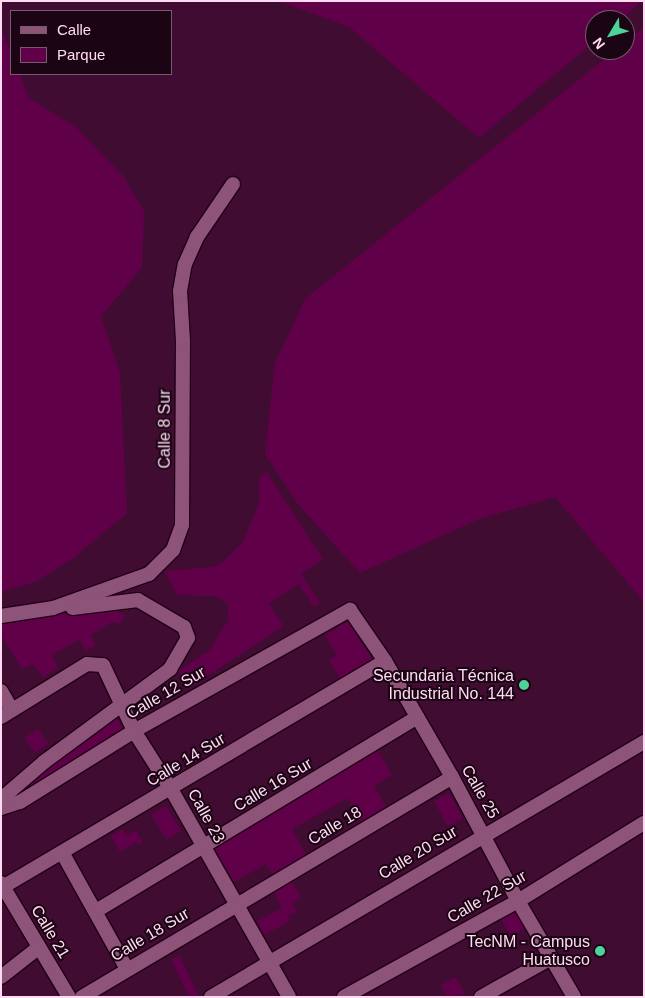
<!DOCTYPE html>
<meta charset="utf-8">
<style>
body{margin:0}
#map{position:relative;width:645px;height:998px;overflow:hidden;background:#410c32;font-family:Arial,sans-serif}
div>[style]{position:absolute}
[style*='--x']{left:calc(var(--x)*1px);top:calc(var(--y)*1px);width:calc(var(--w)*1px);rotate:calc(var(--a)*1deg)}
.green>*{inset:0;background:#600049;transform-origin:0 0}
.roads{filter:drop-shadow(1px 0 #210017) drop-shadow(-1px 0 #210017) drop-shadow(0 1px #210017) drop-shadow(0 -1px #210017)}
.minor>*{height:14px;margin:-7px;padding:0 7px;transform-origin:7px;border-radius:7px;background:#8e5379}
.dots>*{width:14px;height:14px;translate:-50% -50%;box-sizing:border-box;border:2px solid #1b0514;border-radius:50%}
span{translate:-50% -50%;white-space:nowrap;text-align:center;line-height:1.15;-webkit-text-stroke:4px #1b0514;paint-order:stroke}
.street-label{font-size:16px;color:#ffdcf1}
.poi-label{font-size:16px;color:#ffdcf1}
.right{translate:-100% -50%;text-align:right}
.frame{position:absolute;inset:0;border:2px solid #ffdcf1;pointer-events:none}
.legend{position:absolute;left:10px;top:10px;width:162px;height:65px;box-sizing:border-box;background:#1b0514;border:1px solid #765b6c;margin:0;padding:6px 9px;list-style:none;font-size:15px;color:#ffdcf1}
.legend li{display:flex;align-items:center;gap:10px;height:25px}
.legend b{width:25px;border:1px solid #765b6c}
.north{position:absolute;left:585px;top:10px;width:50px;height:50px;box-sizing:border-box;background:#1b0514;border:1px solid #765b6c;border-radius:50%;rotate:233deg;font-size:14px;font-weight:700;line-height:20px;text-align:center;color:#ffdcf1}
.north::after{content:'';display:block;margin:auto;width:18px;height:22px;background:#4dd39a;clip-path:polygon(50% 0,100% 100%,50% 72%,0 100%)}
</style>
<div id="map">
<div class="green">
<i style="clip-path:polygon(279px 1px,642px 1px,620px 20px,595px 20px,595px 41px,479px 138px,349px 27px)"></i>
<i style="clip-path:polygon(644px 27px,644px 602px,555px 497px,479px 519px,360px 573px,297px 503px,265px 454px,275px 363px,305px 299px,616px 50px,625px 50px,625px 43px)"></i>
<i style="clip-path:polygon(1px 28px,11px 53px,11px 74px,20px 74px,29px 98px,77px 128px,123px 176px,144px 211px,142px 268px,101px 316px,120px 373px,127px 513px,72px 559px,35px 582px,1px 592px)"></i>
<i style="clip-path:polygon(266px 471px,323px 559px,301px 574px,320px 603px,314px 607px,299px 584px,269px 604px,284px 626px,189px 688px,178px 671px,210px 650px,228px 620px,228px 604px,216px 596px,177px 595px,164px 571px,213px 567px,224px 561px,243px 542px,259px 503px,259px 479px)"></i>
<i style="clip-path:polygon(109px 608px,125px 615px,120px 624px,112px 622px,91px 635px,95px 645px,87px 651px,79px 640px,52px 655px,58px 668px,43px 677px,32px 664px,22px 669px,1px 635px,1px 622px)"></i>
<i style="clip-path:polygon(348px 621px,373px 661px,341px 680px,329px 660px,337px 655px,325px 635px)"></i>
<i style="clip-path:polygon(116px 718px,124px 729px,11px 799px,46px 765px)"></i>
<i style="left:38px;top:729px;width:18px;height:16px;rotate:56deg"></i>
<i style="clip-path:polygon(378px 751px,392px 775px,374px 786px,386px 807px,361px 821px,348px 798px,292px 829px,308px 858px,274px 877px,266px 864px,234px 882px,213px 845px)"></i>
<i style="left:449px;top:793px;width:29px;height:17px;rotate:61deg"></i>
<i style="left:166px;top:806px;width:29px;height:17px;rotate:59deg"></i>
<i style="clip-path:polygon(123px 829px,127px 835px,136px 830px,143px 843px,139px 845px,137px 842px,120px 852px,111px 836px)"></i>
<i style="clip-path:polygon(292px 881px,301px 898px,292px 903px,297px 912px,288px 916px,290px 921px,264px 935px,257px 921px,282px 908px,274px 891px)"></i>
<i style="left:516px;top:909px;width:21px;height:18px;rotate:61deg"></i>
<i style="clip-path:polygon(180px 956px,198px 995px,194px 997px,189px 997px,171px 959px)"></i>
<i style="clip-path:polygon(455px 977px,465px 994px,447px 997px,441px 985px)"></i>
</div>
<div class="roads">
<div class="minor">
<i style="--x:1;--y:616;--w:53;--a:-8.7"></i>
<i style="--x:53;--y:608;--w:102;--a:-19.5"></i>
<i style="--x:149;--y:574;--w:34;--a:-45"></i>
<i style="--x:173;--y:550;--w:27;--a:-70"></i>
<i style="--x:182;--y:525;--w:184;--a:-89.7"></i>
<i style="--x:183;--y:341;--w:50;--a:-93.4"></i>
<i style="--x:180;--y:291;--w:27;--a:-80"></i>
<i style="--x:185;--y:264;--w:30;--a:-66"></i>
<i style="--x:197;--y:237;--w:64;--a:-55.8"></i>
<i style="--x:1;--y:691;--w:22;--a:60"></i>
<i style="--x:1;--y:717;--w:101;--a:-31.6"></i>
<i style="--x:87;--y:664;--w:16;--a:4"></i>
<i style="--x:103;--y:665;--w:73;--a:64.8"></i>
<i style="--x:134;--y:731;--w:69;--a:57.5"></i>
<i style="--x:171;--y:789;--w:239;--a:60.4"></i>
<i style="--x:1;--y:799;--w:57;--a:-40.7"></i>
<i style="--x:44;--y:762;--w:157;--a:-36.4"></i>
<i style="--x:170;--y:669;--w:36;--a:-60"></i>
<i style="--x:188;--y:638;--w:12;--a:-110"></i>
<i style="--x:184;--y:627;--w:53;--a:-149.6"></i>
<i style="--x:138;--y:600;--w:66;--a:173.1"></i>
<i style="--x:1;--y:808;--w:20;--a:-18"></i>
<i style="--x:20;--y:802;--w:134;--a:-31.9"></i>
<i style="--x:134;--y:731;--w:248;--a:-29.3"></i>
<i style="--x:350;--y:610;--w:62;--a:55.5"></i>
<i style="--x:385;--y:661;--w:134;--a:60"></i>
<i style="--x:452;--y:777;--w:140;--a:62"></i>
<i style="--x:518;--y:901;--w:111;--a:59.7"></i>
<i style="--x:63;--y:854;--w:132;--a:60.9"></i>
<i style="--x:1;--y:883;--w:133;--a:59.2"></i>
<i style="--x:1;--y:888;--w:446;--a:-30.6"></i>
<i style="--x:96;--y:911;--w:375;--a:-31.1"></i>
<i style="--x:1;--y:977;--w:47;--a:-38.1"></i>
<i style="--x:82;--y:997;--w:430;--a:-30.7"></i>
<i style="--x:211;--y:997;--w:503;--a:-30.49"></i>
<i style="--x:344;--y:997;--w:199;--a:-28.9"></i>
<i style="--x:518;--y:901;--w:148;--a:-31.8"></i>
<i style="--x:481;--y:997;--w:80;--a:-29.1"></i>
</div>
</div>
<div class="dots">
<i style="left:524px;top:685px;background:#4dd39a"></i>
<i style="left:600px;top:951px;background:#4dd39a"></i>
</div>
<div class="street-label">
<span style="left:165px;top:429px;rotate:-90deg">Calle 8 Sur</span>
<span style="left:166px;top:693px;rotate:-30deg">Calle 12 Sur</span>
<span style="left:186px;top:760px;rotate:-31deg">Calle 14 Sur</span>
<span style="left:273px;top:785px;rotate:-31deg">Calle 16 Sur</span>
<span style="left:480px;top:792px;rotate:60deg">Calle 25</span>
<span style="left:206px;top:816px;rotate:61deg">Calle 23</span>
<span style="left:335px;top:826px;rotate:-31deg">Calle 18</span>
<span style="left:418px;top:853px;rotate:-31deg">Calle 20 Sur</span>
<span style="left:487px;top:897px;rotate:-30deg">Calle 22 Sur</span>
<span style="left:50px;top:932px;rotate:59deg">Calle 21</span>
<span style="left:150px;top:935px;rotate:-31deg">Calle 18 Sur</span>
</div>
<div class="poi-label">
<span class="right" style="left:514px;top:685px">Secundaria Técnica<br>Industrial No. 144</span>
<span class="right" style="left:590px;top:951px">TecNM - Campus<br>Huatusco</span>
</div>
<div class="frame"></div>
<ul class="legend">
<li><b style="height:6px;background:#8e5379"></b>Calle</li>
<li><b style="height:14px;background:#600049"></b>Parque</li>
</ul>
<div class="north">N</div>
</div>
